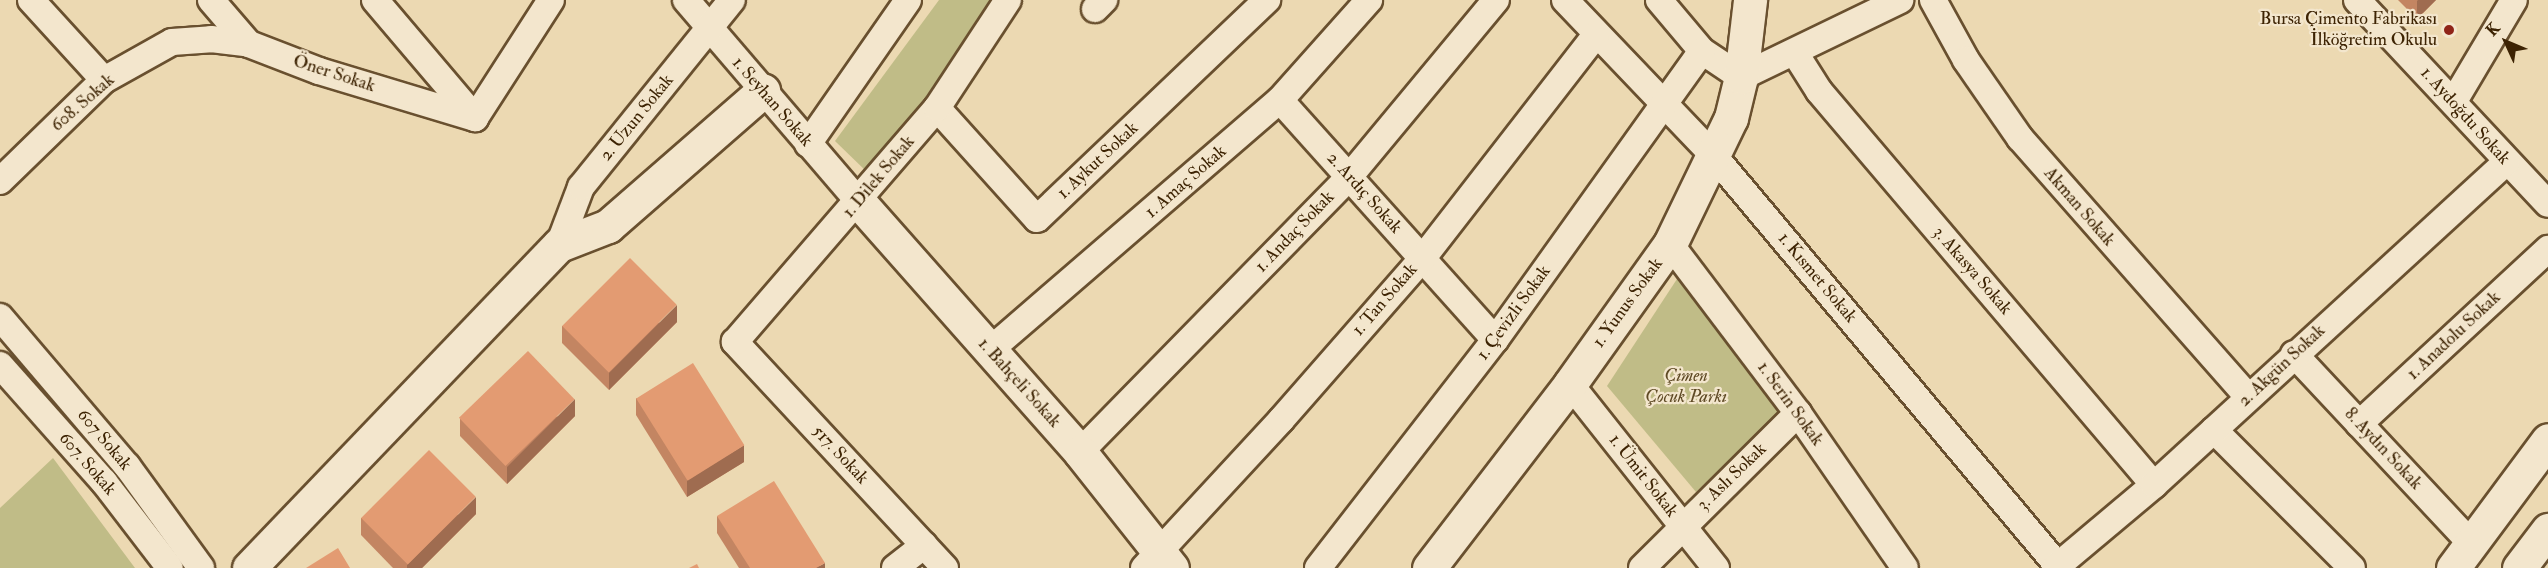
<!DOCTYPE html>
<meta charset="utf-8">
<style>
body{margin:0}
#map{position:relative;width:2548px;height:568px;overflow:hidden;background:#ecd9b2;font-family:"IM FELL Double Pica",serif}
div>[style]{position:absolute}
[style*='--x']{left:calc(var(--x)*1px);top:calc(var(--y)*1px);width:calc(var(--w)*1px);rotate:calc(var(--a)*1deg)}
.green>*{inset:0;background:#c0bc87}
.roads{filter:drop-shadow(2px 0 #69502f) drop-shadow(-2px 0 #69502f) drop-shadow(0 2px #69502f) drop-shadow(0 -2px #69502f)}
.street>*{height:26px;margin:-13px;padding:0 13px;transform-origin:13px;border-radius:13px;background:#f3e6cd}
.secondary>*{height:33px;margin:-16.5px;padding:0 16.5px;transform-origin:16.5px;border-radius:16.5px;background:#f3e6cd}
.wall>*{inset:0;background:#c38562}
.shaded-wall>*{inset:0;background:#9f6c50}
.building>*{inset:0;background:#e39b72;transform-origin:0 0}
.dots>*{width:16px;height:16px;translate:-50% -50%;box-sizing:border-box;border:3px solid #f3e6cd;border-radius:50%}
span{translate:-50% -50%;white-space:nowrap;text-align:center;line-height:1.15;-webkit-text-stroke:4.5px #f3e6cd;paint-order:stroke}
.poi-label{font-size:18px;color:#3d2303}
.right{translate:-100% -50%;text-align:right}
.street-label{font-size:18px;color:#3d2303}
.park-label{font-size:18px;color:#5e4924;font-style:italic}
.north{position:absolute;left:2476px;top:12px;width:60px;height:60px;-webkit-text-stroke:4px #f3e6cd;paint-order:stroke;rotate:314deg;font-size:16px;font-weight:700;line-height:24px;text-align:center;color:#3d2303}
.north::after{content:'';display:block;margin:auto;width:21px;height:27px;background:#3d2303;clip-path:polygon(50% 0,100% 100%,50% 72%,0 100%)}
</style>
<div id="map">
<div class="green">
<i style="clip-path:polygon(939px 0,998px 0,869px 174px,835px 141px)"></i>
<i style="clip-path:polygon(1677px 279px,1782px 412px,1696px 492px,1607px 386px)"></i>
<i style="clip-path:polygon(53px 458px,135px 568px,0 568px,0 508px)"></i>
</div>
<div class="roads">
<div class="street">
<i style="--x:31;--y:0;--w:108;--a:47.6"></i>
<i style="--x:211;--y:0;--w:58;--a:49.2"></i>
<i style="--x:249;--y:44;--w:75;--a:21.1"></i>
<i style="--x:319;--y:71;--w:163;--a:16.8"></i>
<i style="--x:375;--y:0;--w:155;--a:49.7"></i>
<i style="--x:686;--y:0;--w:266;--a:49.4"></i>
<i style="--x:1565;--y:0;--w:216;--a:46.3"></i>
<i style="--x:1714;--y:156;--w:535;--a:50"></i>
<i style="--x:1659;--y:0;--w:67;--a:49.9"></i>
<i style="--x:1702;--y:51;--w:47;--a:33.7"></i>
<i style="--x:1741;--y:77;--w:177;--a:-25.8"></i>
<i style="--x:1933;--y:0;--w:68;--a:61.2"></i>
<i style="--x:1966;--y:60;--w:95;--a:55.3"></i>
<i style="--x:2020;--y:138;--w:345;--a:48.6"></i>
<i style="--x:2357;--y:0;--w:279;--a:46.9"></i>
<i style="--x:1095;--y:9;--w:13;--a:-45"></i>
<i style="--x:1795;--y:53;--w:45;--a:57.7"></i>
<i style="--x:1819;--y:91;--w:517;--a:49.63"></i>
<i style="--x:1280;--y:100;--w:322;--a:48.1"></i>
<i style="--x:2454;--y:101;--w:117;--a:-59.3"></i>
<i style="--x:937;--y:108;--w:149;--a:48"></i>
<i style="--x:1037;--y:219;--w:318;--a:-43.6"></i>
<i style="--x:475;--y:118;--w:140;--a:-57.2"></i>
<i style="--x:808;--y:144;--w:175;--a:-55.2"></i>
<i style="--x:0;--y:181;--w:145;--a:-44.2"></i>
<i style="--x:104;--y:80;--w:78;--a:-29.2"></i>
<i style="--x:172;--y:42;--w:39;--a:-4"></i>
<i style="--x:211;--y:39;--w:38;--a:7"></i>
<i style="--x:1670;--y:244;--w:212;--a:52.9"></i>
<i style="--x:1798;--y:413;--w:188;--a:55.4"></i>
<i style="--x:559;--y:245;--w:62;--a:-69.2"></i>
<i style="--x:581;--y:187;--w:240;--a:-51.1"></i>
<i style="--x:0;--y:317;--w:196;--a:49.6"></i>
<i style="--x:127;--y:466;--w:126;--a:54"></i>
<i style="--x:990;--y:350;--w:383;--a:-40.8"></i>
<i style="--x:1280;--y:100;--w:134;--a:-48.3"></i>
<i style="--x:2294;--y:354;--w:260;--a:46.9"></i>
<i style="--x:0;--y:365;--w:157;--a:48.4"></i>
<i style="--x:104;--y:482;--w:108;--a:52.5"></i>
<i style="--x:1570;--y:384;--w:235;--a:51.6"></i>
<i style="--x:2359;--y:424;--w:258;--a:-42.8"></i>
<i style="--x:2214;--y:430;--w:195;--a:45"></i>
<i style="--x:1080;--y:452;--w:385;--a:-45.6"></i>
<i style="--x:1349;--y:177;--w:230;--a:-50.3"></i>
<i style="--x:895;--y:568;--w:37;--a:-38"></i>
<i style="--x:945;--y:568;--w:309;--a:-132.9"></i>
<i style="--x:735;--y:342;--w:309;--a:-49.2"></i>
<i style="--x:937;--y:108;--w:129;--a:-56.7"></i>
<i style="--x:1144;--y:568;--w:202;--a:-47.2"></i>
<i style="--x:1281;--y:420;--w:214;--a:-48.8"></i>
<i style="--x:1422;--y:259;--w:284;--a:-52.2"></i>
<i style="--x:1318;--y:568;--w:289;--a:-52.2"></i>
<i style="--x:1495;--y:340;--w:355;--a:-54.4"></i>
<i style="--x:1642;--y:568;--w:220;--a:-44.8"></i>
<i style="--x:2055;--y:568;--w:129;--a:-40"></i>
<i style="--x:2154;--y:485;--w:478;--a:-42.5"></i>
</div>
<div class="secondary">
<i style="--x:859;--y:202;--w:334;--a:48.5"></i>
<i style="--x:1080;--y:452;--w:148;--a:51.6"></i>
<i style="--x:249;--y:568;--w:448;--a:-46.2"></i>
<i style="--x:559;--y:245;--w:53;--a:-21.2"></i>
<i style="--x:608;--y:226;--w:206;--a:-41.1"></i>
<i style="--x:1429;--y:568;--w:232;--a:-52.5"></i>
<i style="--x:1570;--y:384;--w:172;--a:-54.5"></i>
<i style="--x:1670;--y:244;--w:140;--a:-64.2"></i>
<i style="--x:1731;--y:118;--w:42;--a:-76.3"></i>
<i style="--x:1741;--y:77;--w:78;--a:-83.3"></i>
<i style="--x:2453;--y:568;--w:159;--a:-53.4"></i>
<i style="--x:2519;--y:568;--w:48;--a:-52.7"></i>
</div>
</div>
<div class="wall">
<i style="clip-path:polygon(2398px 0,2436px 0,2417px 19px)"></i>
<i style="clip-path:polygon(677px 322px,609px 390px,562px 343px,562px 326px)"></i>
<i style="clip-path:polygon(636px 398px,744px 462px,687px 497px,636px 415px)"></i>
<i style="clip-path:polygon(575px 416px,507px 484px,460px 436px,460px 419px)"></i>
<i style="clip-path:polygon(476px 514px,422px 568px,393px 568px,361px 535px,361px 518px)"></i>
<i style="clip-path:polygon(717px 516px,825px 568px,739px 568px,717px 533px)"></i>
</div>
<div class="shaded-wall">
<i style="clip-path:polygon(2418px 0,2436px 0,2417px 19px,2417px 1px)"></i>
<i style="clip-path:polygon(677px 305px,677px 322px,609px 390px,609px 373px)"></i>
<i style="clip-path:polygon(575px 399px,575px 416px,507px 484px,507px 467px)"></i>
<i style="clip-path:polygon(744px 445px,744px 462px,687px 497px,687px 480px)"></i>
<i style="clip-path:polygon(476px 497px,476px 514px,422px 568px,407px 568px,407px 565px)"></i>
<i style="clip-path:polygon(825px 563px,825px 568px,816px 568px)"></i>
</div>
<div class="building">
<i style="left:630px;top:258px;width:66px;height:96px;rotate:45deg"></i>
<i style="left:528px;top:351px;width:67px;height:96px;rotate:46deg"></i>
<i style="left:693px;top:363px;width:97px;height:67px;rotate:58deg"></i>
<i style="left:429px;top:450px;width:66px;height:96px;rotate:45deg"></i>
<i style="clip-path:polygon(774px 481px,825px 563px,816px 568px,750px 568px,717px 516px)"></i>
<i style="clip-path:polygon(338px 548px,350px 568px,306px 568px)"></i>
<i style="clip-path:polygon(697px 564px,699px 568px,689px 568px)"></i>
</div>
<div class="dots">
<i style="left:2449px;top:30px;background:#8f2418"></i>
</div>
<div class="poi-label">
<span class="right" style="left:2437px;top:30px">Bursa Çimento Fabrikası<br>İlköğretim Okulu</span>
</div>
<div class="street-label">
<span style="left:334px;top:74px;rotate:18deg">Öner Sokak</span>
<span style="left:772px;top:102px;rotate:49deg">1. Seyhan Sokak</span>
<span style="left:83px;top:103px;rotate:-41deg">608. Sokak</span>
<span style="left:2465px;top:116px;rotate:48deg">1. Aydoğdu Sokak</span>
<span style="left:637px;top:118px;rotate:-51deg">2. Uzun Sokak</span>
<span style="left:1098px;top:161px;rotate:-43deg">1. Aykut Sokak</span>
<span style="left:879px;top:177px;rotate:-50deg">1. Dilek Sokak</span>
<span style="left:1186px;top:182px;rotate:-41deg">1. Amaç Sokak</span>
<span style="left:1364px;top:193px;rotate:48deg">2. Ardıç Sokak</span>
<span style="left:2079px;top:207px;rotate:49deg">Akman Sokak</span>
<span style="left:1295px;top:232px;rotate:-46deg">1. Andaç Sokak</span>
<span style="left:1972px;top:271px;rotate:49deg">3. Akasya Sokak</span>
<span style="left:1817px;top:278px;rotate:50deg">1. Kısmet Sokak</span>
<span style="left:1385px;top:300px;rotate:-49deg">1. Tan Sokak</span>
<span style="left:1628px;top:303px;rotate:-54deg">1. Yunus Sokak</span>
<span style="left:1514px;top:313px;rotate:-54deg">1. Çevizli Sokak</span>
<span style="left:2454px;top:336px;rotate:-43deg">1. Anadolu Sokak</span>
<span style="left:2282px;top:366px;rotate:-43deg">2. Akgün Sokak</span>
<span style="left:1019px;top:383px;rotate:48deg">1. Bahçeli Sokak</span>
<span style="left:1790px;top:404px;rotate:54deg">1. Serin Sokak</span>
<span style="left:104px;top:440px;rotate:50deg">607 Sokak</span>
<span style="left:2383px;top:449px;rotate:47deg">8. Aydın Sokak</span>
<span style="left:840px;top:455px;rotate:47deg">517. Sokak</span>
<span style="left:87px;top:464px;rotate:49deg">607. Sokak</span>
<span style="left:1643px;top:476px;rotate:52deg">1. Ümit Sokak</span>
<span style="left:1732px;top:477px;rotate:-44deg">3. Aslı Sokak</span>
</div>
<div class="park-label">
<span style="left:1686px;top:387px">Çimen<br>Çocuk Parkı</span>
</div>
<div class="north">K</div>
</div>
